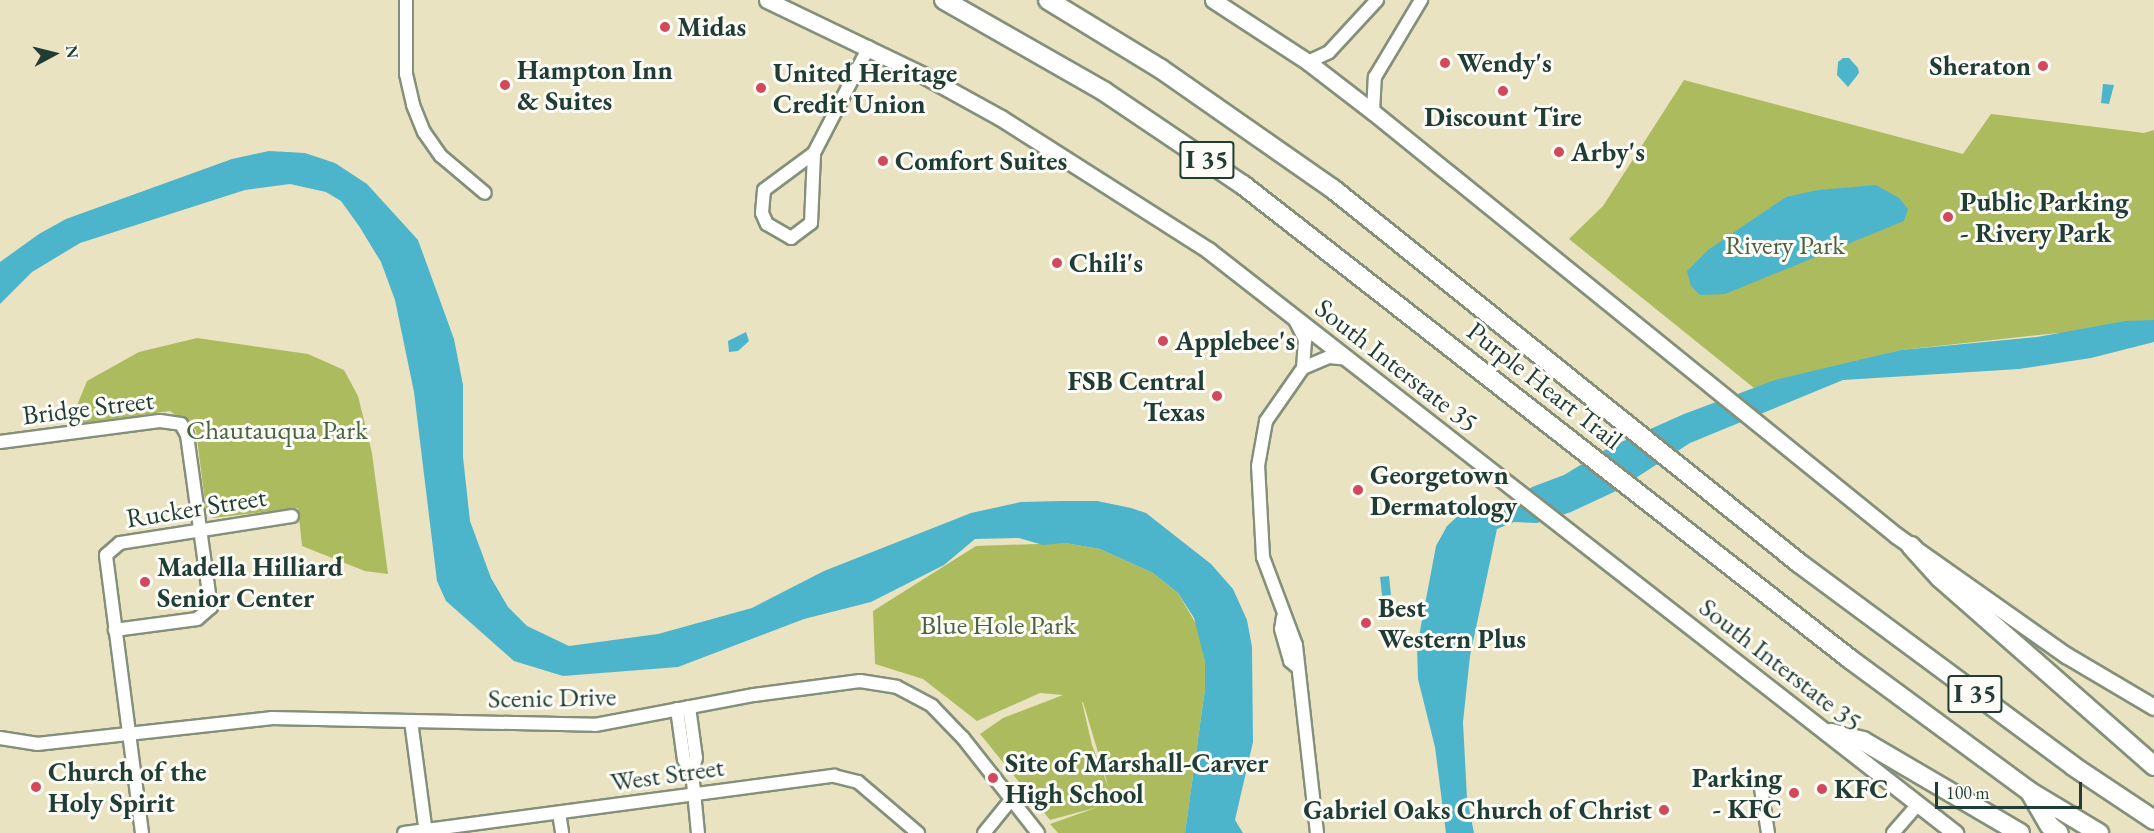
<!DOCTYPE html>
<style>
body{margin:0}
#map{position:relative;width:2154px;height:833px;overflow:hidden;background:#eae3c1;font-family:"EB Garamond",serif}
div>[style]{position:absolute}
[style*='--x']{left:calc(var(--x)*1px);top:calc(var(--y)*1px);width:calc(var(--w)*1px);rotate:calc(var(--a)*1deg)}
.green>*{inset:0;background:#acbb5e}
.water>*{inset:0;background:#4cb4cb;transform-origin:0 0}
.roads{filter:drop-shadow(2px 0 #84907a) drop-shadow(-2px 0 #84907a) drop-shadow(0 2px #84907a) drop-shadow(0 -2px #84907a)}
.minor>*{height:12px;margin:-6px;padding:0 6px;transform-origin:6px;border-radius:6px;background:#fff}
.major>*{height:15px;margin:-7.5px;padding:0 7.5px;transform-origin:7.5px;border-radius:7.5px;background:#fff}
.highway>*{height:18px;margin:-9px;padding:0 9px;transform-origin:9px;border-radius:9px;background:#fff}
.dots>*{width:16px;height:16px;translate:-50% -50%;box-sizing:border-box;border:3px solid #fdfcf7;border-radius:50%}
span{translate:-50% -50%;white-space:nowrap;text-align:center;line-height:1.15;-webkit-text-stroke:6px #fdfcf7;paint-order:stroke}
.shield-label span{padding:2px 4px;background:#fdfcf7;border:2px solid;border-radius:4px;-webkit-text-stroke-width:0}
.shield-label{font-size:26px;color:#1f3d34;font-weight:700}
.poi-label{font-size:27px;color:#1f3d34;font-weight:700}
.left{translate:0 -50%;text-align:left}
.right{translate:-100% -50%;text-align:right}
.park-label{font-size:27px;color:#496341}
.street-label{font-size:27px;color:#1f3d34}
.north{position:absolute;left:24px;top:24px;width:60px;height:60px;-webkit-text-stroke:4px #fdfcf7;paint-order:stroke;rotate:83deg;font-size:16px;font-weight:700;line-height:24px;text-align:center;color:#1f3d34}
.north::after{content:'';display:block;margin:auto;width:21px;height:27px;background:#1f3d34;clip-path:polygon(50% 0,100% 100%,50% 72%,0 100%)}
.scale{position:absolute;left:1935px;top:782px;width:147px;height:27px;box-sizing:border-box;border:3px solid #1f3d34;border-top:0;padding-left:8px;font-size:18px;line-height:21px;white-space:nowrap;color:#1f3d34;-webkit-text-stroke:4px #fdfcf7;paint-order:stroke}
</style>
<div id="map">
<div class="green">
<i style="clip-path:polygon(1684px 80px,1963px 154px,1991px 114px,2144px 133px,2154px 130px,2154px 330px,2058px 333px,1901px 350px,1754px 388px,1569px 239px,1603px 206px)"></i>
<i style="clip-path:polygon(197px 338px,308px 354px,344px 370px,358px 396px,372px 453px,388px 574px,365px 571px,302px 546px,298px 508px,213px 518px,206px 510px,196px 430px,170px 411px,69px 425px,87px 381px,139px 352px)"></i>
<i style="clip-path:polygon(evenodd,1065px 543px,1100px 549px,1153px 573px,1178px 593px,1199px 629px,1205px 661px,1205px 689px,1185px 833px,1058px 833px,1050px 824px,1098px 807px,1050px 820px,980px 734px,1003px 718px,1063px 695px,1040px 693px,977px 721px,923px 679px,875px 664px,873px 611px,976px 546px,1065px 543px,1082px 702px,1083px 702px,1109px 789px,1092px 745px,1082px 702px)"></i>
</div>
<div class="water">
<i style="clip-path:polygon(1843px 58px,1849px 58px,1858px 68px,1859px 73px,1848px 87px,1837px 75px,1838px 62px)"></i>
<i style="clip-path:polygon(2103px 84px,2114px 85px,2109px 104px,2101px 103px)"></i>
<i style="clip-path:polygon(269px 151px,305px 153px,335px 163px,367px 184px,418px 240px,454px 339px,463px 385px,463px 457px,470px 521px,491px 578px,508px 607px,527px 626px,569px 646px,658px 634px,752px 608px,824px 571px,971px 513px,1021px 502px,1062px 501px,1097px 501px,1131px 508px,1146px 513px,1211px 564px,1233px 589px,1247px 620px,1252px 647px,1253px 742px,1235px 820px,1243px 833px,1185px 833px,1205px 689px,1205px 661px,1194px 618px,1178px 593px,1153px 573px,1100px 549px,1065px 543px,1043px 545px,1019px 538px,975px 539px,944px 565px,871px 602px,804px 619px,678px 667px,563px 676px,514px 661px,446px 601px,437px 581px,414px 392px,395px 300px,381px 262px,359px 226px,341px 201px,326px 192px,290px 184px,245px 190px,80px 243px,32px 272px,0 304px,0 262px,39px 234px,66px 219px,232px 159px)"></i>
<i style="clip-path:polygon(1876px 185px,1899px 198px,1908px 209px,1904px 221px,1725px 294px,1700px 295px,1691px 286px,1687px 271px,1708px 250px,1786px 197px,1818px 190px)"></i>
<i style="clip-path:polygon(2154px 320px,2154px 342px,2091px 358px,2019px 369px,1843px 380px,1690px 443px,1614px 492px,1571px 512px,1537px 523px,1514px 522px,1497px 529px,1470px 656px,1463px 722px,1467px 798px,1474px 833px,1446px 833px,1435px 747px,1418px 679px,1417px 647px,1436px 546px,1447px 526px,1470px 505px,1505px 510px,1532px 487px,1564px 475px,1610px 447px,1684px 414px,1775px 380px,1901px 350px,2037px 337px,2126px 321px)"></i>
<i style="clip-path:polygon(746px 332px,749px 341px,738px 351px,729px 352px,728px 341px)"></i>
<i style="left:1389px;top:576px;width:19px;height:9px;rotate:84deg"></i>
</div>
<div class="roads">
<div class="minor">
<i style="--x:406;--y:0;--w:74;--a:90"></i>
<i style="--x:406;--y:74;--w:32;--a:77"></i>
<i style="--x:413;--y:105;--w:29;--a:68"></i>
<i style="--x:424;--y:132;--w:29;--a:55"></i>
<i style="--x:441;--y:156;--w:57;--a:40.1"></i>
<i style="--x:1308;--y:62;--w:23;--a:-25"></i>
<i style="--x:1329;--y:52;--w:71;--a:-47.3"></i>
<i style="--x:1373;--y:112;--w:35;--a:-87"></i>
<i style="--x:1375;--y:77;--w:90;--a:-59.1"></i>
<i style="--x:814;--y:153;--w:62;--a:143.5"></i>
<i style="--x:764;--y:190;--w:23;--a:95"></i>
<i style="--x:762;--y:213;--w:12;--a:66"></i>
<i style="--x:767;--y:224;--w:28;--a:30"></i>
<i style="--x:791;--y:238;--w:25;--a:-37"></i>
<i style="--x:811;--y:223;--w:70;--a:-87.5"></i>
<i style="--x:814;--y:153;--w:119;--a:-62.6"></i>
<i style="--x:1294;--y:318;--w:25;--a:63"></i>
<i style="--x:1305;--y:340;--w:28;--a:94"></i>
<i style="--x:0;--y:442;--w:161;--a:-7.5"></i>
<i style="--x:160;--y:421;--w:21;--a:8"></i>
<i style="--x:181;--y:424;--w:13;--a:61"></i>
<i style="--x:187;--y:435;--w:174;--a:82.1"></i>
<i style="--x:211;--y:607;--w:18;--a:139"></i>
<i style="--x:197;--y:619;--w:83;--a:172.4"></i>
<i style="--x:1283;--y:617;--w:12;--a:99"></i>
<i style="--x:1281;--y:629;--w:33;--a:74"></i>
<i style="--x:1290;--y:661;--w:8;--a:40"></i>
<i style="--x:689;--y:707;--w:51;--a:82.2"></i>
<i style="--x:696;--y:758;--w:14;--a:107"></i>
<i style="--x:692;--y:771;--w:62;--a:84.5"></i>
<i style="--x:677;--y:709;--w:51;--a:82.2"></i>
<i style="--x:684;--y:760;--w:14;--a:54"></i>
<i style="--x:411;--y:721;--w:113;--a:82.4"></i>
<i style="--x:0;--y:738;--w:37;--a:9"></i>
<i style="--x:37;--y:744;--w:235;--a:-6.3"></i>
<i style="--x:271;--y:718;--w:324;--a:1.2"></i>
<i style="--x:595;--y:725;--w:162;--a:-10.7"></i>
<i style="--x:754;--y:695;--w:107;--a:-7.5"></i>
<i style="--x:860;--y:681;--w:37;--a:9"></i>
<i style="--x:897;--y:687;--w:40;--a:28"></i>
<i style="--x:932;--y:706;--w:45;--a:45.9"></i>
<i style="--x:963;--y:738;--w:121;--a:51.7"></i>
<i style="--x:1760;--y:782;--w:52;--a:81.1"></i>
<i style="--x:559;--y:813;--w:20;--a:81"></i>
<i style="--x:142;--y:833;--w:280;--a:-97.4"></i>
<i style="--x:106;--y:555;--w:18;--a:-41"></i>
<i style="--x:120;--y:543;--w:174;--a:-8.9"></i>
<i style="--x:404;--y:833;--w:434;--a:-7.6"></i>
<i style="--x:834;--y:776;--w:25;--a:14"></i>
<i style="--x:858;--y:782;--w:79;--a:40.4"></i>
<i style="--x:984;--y:833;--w:41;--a:-50.9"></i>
<i style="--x:1317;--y:833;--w:189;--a:-96.4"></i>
<i style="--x:1296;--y:645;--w:94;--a:-110.6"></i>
<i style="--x:1263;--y:557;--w:91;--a:-93.1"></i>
<i style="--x:1258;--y:466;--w:46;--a:-79.9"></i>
<i style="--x:1266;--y:421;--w:65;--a:-55.1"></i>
<i style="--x:1303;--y:368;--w:28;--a:-23"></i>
<i style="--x:1329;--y:357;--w:18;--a:6"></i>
<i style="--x:1893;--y:833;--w:37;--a:-49"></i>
</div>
<div class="major">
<i style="--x:767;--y:0;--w:173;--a:25.7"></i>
<i style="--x:923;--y:75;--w:89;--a:28.9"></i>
<i style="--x:1001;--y:118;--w:246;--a:32.5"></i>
<i style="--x:1208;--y:250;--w:948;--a:37.97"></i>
<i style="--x:1213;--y:0;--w:113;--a:33.1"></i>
<i style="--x:1308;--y:62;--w:82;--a:37.6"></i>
<i style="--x:1373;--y:112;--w:674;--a:38.98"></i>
<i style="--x:1897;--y:536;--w:207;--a:35.2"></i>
<i style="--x:2066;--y:655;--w:102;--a:30.6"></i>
</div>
<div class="highway">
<i style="--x:944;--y:0;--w:185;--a:29.7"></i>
<i style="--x:1105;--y:92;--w:166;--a:34"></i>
<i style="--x:1243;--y:185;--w:770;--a:37.99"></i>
<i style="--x:1850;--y:659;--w:222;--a:36.4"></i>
<i style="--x:2029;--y:791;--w:82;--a:31"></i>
<i style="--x:1048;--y:0;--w:132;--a:31.4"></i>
<i style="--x:1161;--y:69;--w:210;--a:34.9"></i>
<i style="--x:1333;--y:189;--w:598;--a:38.75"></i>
<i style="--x:1799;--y:563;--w:341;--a:36.5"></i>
<i style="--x:2073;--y:766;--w:97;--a:33.7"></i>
<i style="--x:1911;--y:546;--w:43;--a:47.8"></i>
<i style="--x:1940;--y:578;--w:285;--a:41.3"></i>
<i style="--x:1831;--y:733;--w:33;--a:14"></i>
<i style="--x:1863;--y:741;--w:182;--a:30.4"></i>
<i style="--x:2030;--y:792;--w:39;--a:60"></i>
<i style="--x:2050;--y:826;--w:11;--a:38"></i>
</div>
</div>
<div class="dots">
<i style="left:665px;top:27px;background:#d1495b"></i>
<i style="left:1445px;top:63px;background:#d1495b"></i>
<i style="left:2043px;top:66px;background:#d1495b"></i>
<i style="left:505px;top:85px;background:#d1495b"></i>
<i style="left:761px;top:88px;background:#d1495b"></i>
<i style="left:1503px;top:91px;background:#d1495b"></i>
<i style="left:1559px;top:152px;background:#d1495b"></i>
<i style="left:883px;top:161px;background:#d1495b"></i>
<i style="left:1948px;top:217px;background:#d1495b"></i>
<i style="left:1057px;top:263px;background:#d1495b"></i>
<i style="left:1163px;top:341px;background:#d1495b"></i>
<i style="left:1217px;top:396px;background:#d1495b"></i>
<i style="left:1358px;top:490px;background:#d1495b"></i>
<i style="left:145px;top:582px;background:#d1495b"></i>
<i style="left:1366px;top:623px;background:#d1495b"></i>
<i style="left:993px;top:778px;background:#d1495b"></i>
<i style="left:36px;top:787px;background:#d1495b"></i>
<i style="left:1822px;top:789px;background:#d1495b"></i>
<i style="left:1794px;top:793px;background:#d1495b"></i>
<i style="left:1664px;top:810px;background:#d1495b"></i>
</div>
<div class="shield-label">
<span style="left:1207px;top:160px">I 35</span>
<span style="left:1975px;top:694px">I 35</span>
</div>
<div class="poi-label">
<span class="left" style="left:677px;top:27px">Midas</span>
<span class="left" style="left:1457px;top:63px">Wendy's</span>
<span class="right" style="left:2031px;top:66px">Sheraton</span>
<span class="left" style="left:517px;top:85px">Hampton Inn<br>&amp; Suites</span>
<span class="left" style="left:773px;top:88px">United Heritage<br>Credit Union</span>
<span style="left:1503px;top:117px">Discount Tire</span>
<span class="left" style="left:1571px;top:152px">Arby's</span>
<span class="left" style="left:895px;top:161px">Comfort Suites</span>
<span class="left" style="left:1960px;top:217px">Public Parking<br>- Rivery Park</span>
<span class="left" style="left:1069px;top:263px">Chili's</span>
<span class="left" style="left:1175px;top:341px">Applebee's</span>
<span class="right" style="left:1205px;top:396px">FSB Central<br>Texas</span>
<span class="left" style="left:1370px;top:490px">Georgetown<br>Dermatology</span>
<span class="left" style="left:157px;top:582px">Madella Hilliard<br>Senior Center</span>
<span class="left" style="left:1378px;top:623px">Best<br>Western Plus</span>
<span class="left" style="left:1005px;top:778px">Site of Marshall-Carver<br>High School</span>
<span class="left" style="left:48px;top:787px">Church of the<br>Holy Spirit</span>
<span class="right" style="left:1782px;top:793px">Parking<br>- KFC</span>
<span class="left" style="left:1834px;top:789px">KFC</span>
<span class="right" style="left:1652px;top:810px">Gabriel Oaks Church of Christ</span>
</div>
<div class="park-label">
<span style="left:1785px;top:245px">Rivery Park</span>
<span style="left:277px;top:430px">Chautauqua Park</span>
<span style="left:998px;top:625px">Blue Hole Park</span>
</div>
<div class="street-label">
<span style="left:1397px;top:365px;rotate:38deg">South Interstate 35</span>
<span style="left:1545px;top:385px;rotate:38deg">Purple Heart Trail</span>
<span style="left:88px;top:407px;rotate:-7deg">Bridge Street</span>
<span style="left:196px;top:507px;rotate:-9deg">Rucker Street</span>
<span style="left:1781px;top:664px;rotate:38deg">South Interstate 35</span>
<span style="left:552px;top:697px;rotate:-1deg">Scenic Drive</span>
<span style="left:667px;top:774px;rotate:-8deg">West Street</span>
</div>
<div class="north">N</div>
<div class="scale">100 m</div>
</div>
